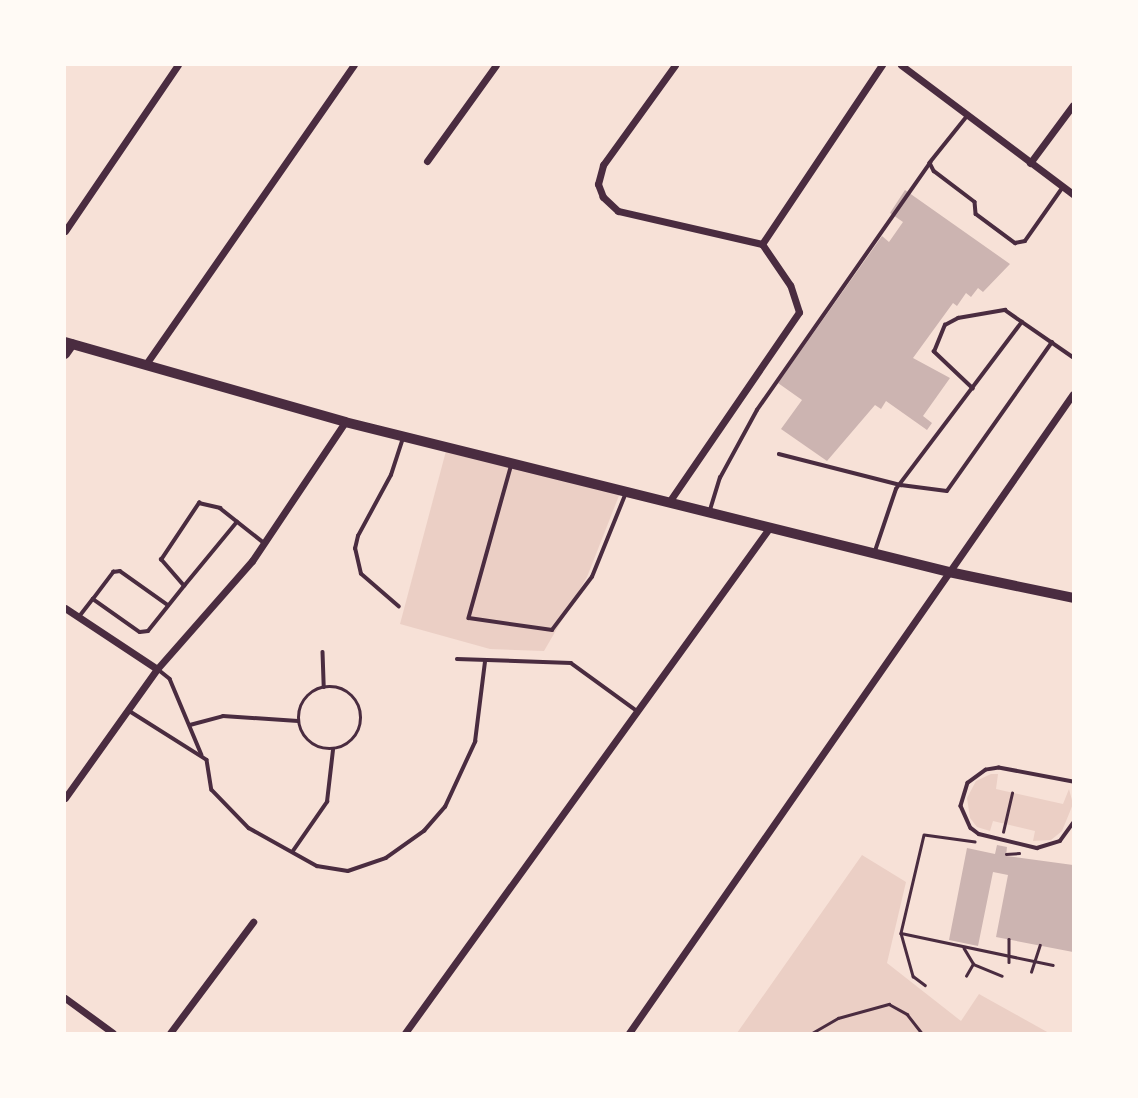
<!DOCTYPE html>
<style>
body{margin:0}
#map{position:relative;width:1138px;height:1098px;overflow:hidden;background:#f7e1d7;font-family:Helvetica,sans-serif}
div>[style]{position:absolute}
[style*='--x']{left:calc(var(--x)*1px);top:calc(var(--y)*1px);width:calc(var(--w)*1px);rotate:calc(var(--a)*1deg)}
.green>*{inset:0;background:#ebcfc5}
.building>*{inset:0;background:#ccb4b1}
.path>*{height:2.5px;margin:-1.25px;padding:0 1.25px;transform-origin:1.25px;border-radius:1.25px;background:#4a2c40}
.service>*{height:3.5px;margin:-1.75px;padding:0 1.75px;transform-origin:1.75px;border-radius:1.75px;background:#4a2c40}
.service>.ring{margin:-1.75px;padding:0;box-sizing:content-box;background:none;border:3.5px solid #4a2c40;border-radius:50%}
.minor>*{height:7px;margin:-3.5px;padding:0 3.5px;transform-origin:3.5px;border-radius:3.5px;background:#4a2c40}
.tertiary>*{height:10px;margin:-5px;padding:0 5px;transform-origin:5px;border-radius:5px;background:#4a2c40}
.secondary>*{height:10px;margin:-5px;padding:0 5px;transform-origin:5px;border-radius:5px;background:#4a2c40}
span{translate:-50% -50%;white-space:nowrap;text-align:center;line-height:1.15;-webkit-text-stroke:7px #fffaf5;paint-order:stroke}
.frame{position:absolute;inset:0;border:66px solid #fffaf5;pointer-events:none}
</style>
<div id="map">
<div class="green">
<i style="clip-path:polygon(446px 451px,620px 493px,587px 577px,544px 651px,490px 649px,400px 624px)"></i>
<i style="clip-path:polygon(991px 774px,998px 774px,996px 789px,1063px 804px,1069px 789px,1073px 804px,1062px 831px,1051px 840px,1033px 841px,1035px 831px,993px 821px,990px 831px,977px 827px,970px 818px,967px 798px,976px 781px)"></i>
<i style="clip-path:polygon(862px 855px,906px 882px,887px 963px,961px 1021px,979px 994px,1049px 1033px,737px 1033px)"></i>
</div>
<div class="building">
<i style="clip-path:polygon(905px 190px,1010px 264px,983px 292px,978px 288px,971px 297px,966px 293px,957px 306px,953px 303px,913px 358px,950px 378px,923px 416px,932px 423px,927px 430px,886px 401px,881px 409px,875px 405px,827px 461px,781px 429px,802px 400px,778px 383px,882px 236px,889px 242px,903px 222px,890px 213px)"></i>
<i style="clip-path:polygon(997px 845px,1007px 847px,1006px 856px,1073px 865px,1073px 952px,996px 937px,1008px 875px,993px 872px,978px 946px,949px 940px,967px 848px,995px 854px)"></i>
</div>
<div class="path">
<i style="--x:1003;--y:832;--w:40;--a:-77"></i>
<i style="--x:975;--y:842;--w:51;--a:-172.2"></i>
<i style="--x:924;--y:835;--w:101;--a:103.2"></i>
<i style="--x:901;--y:933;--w:155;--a:11.9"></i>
<i style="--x:1006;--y:854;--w:13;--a:-4"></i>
<i style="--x:901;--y:933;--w:45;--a:74.4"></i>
<i style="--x:913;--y:976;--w:15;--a:37"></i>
<i style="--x:1009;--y:939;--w:23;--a:90"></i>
<i style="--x:964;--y:948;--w:17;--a:59"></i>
<i style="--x:1031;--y:972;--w:28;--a:-72"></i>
<i style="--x:966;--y:976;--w:14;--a:-60"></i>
<i style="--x:973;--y:964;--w:31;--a:22"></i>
<i style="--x:812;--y:1033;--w:30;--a:-30"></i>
<i style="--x:838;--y:1018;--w:53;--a:-15.4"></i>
<i style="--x:889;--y:1004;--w:21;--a:29"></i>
<i style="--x:907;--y:1014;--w:24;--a:52"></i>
</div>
<div class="service">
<i style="--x:967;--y:117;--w:59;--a:128.8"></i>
<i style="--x:930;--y:163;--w:9;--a:63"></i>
<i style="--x:934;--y:171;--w:51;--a:37.1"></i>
<i style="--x:975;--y:202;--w:12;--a:85"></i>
<i style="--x:976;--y:214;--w:49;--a:36.6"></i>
<i style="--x:1015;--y:243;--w:10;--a:-11"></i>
<i style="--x:1025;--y:241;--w:66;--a:-54.9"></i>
<i style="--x:973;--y:389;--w:54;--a:-136.5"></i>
<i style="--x:934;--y:352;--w:29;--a:-68"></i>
<i style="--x:945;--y:325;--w:15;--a:-28"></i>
<i style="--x:958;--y:318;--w:48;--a:-9.7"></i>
<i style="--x:1005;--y:310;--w:83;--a:34.7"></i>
<i style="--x:779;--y:454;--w:126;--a:14.3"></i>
<i style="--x:901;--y:485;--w:46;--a:7.4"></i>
<i style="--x:947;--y:491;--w:182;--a:-54.8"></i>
<i style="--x:512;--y:464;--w:160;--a:105.6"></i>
<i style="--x:469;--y:618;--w:84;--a:8.2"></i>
<i style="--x:552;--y:630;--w:66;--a:-53"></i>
<i style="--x:592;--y:577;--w:91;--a:-68"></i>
<i style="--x:710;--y:510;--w:34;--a:-73"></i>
<i style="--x:720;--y:478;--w:77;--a:-61.4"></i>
<i style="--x:757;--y:410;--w:302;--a:-55"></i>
<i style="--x:875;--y:551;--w:65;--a:-71.3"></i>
<i style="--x:896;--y:489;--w:209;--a:-53"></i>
<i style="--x:184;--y:586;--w:83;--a:-50.4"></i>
<i style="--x:93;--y:599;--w:34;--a:-53"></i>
<i style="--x:113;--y:572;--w:7;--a:-8"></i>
<i style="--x:120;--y:571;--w:59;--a:35.3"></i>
<i style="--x:399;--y:607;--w:50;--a:-139"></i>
<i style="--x:361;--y:574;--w:26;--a:-103"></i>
<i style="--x:355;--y:549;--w:13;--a:-77"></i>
<i style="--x:358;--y:536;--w:69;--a:-61.6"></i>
<i style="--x:391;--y:475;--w:39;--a:-72"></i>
<i style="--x:78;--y:618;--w:24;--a:-52"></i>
<i style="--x:93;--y:599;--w:57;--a:35.1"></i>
<i style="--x:140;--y:632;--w:8;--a:-7"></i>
<i style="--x:148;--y:631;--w:58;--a:-51.3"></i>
<i style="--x:184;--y:586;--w:35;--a:-131"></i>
<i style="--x:161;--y:560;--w:69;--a:-56.3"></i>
<i style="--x:199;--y:503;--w:22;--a:13"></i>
<i style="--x:220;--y:508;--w:55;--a:38.3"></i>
<i style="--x:323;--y:652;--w:35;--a:88"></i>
<i style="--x:457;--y:659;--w:114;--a:2"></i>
<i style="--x:571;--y:663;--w:82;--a:36"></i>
<i style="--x:159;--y:670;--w:14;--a:39"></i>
<i style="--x:170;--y:679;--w:82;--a:67.2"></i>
<i class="ring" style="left:299px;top:687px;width:58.5px;height:58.5px"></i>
<i style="--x:128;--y:710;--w:93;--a:32.3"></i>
<i style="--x:207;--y:760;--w:30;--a:81"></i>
<i style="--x:212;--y:790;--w:53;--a:45.8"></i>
<i style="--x:249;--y:828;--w:78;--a:29.2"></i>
<i style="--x:317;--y:866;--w:31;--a:9"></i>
<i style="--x:348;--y:871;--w:40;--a:-18.9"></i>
<i style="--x:386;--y:858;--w:47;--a:-35.4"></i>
<i style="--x:424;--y:831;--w:32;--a:-49"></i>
<i style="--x:445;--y:807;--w:72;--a:-65.2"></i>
<i style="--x:475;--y:742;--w:81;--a:-82.9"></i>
<i style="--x:190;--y:725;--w:34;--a:-15"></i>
<i style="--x:223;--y:716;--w:75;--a:3.8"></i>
<i style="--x:1073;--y:782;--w:75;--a:-169.3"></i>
<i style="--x:999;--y:768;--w:13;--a:171"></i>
<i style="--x:986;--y:770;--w:22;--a:144"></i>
<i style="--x:968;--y:783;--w:24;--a:107"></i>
<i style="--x:961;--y:806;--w:24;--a:66"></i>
<i style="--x:971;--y:828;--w:10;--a:37"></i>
<i style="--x:979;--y:834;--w:60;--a:13.6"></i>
<i style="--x:1037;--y:848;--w:24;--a:-17"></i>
<i style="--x:1060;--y:841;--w:22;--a:-54"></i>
<i style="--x:293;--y:851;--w:60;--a:-55.2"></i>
<i style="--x:327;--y:802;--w:52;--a:-83.4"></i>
</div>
<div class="minor">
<i style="--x:901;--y:65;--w:215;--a:36.9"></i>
<i style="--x:427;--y:161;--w:118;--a:-54.3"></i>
<i style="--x:1030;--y:163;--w:72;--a:-53.4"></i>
<i style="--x:65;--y:231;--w:201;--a:-55.8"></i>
<i style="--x:762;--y:244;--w:216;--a:-56.2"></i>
<i style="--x:146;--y:364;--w:364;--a:-55.2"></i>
<i style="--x:669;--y:502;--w:230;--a:-55.6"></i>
<i style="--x:799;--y:312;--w:28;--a:-108"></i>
<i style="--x:790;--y:285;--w:50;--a:-124.3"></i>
<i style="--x:762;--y:244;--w:148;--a:-167.1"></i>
<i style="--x:618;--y:211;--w:21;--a:-137"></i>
<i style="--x:603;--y:197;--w:14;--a:-111"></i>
<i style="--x:598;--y:184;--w:20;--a:-75"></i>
<i style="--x:603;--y:165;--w:123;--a:-54.2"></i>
<i style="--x:65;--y:608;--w:110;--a:33.5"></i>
<i style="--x:65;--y:798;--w:158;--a:-54.5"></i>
<i style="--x:157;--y:669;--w:144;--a:-48.7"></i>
<i style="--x:252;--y:561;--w:167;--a:-56.2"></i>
<i style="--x:65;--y:998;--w:59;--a:36.1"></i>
<i style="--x:170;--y:1033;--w:139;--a:-53.2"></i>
<i style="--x:405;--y:1033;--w:624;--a:-54.2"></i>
<i style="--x:629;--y:1033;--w:778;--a:-55.21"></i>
</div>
<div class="tertiary">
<i style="--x:65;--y:354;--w:12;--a:-55"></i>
</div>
<div class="secondary">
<i style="--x:65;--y:342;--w:291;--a:15.9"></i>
<i style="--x:345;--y:422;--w:622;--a:13.95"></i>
<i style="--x:949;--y:572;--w:127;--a:11.8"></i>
</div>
<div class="frame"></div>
</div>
